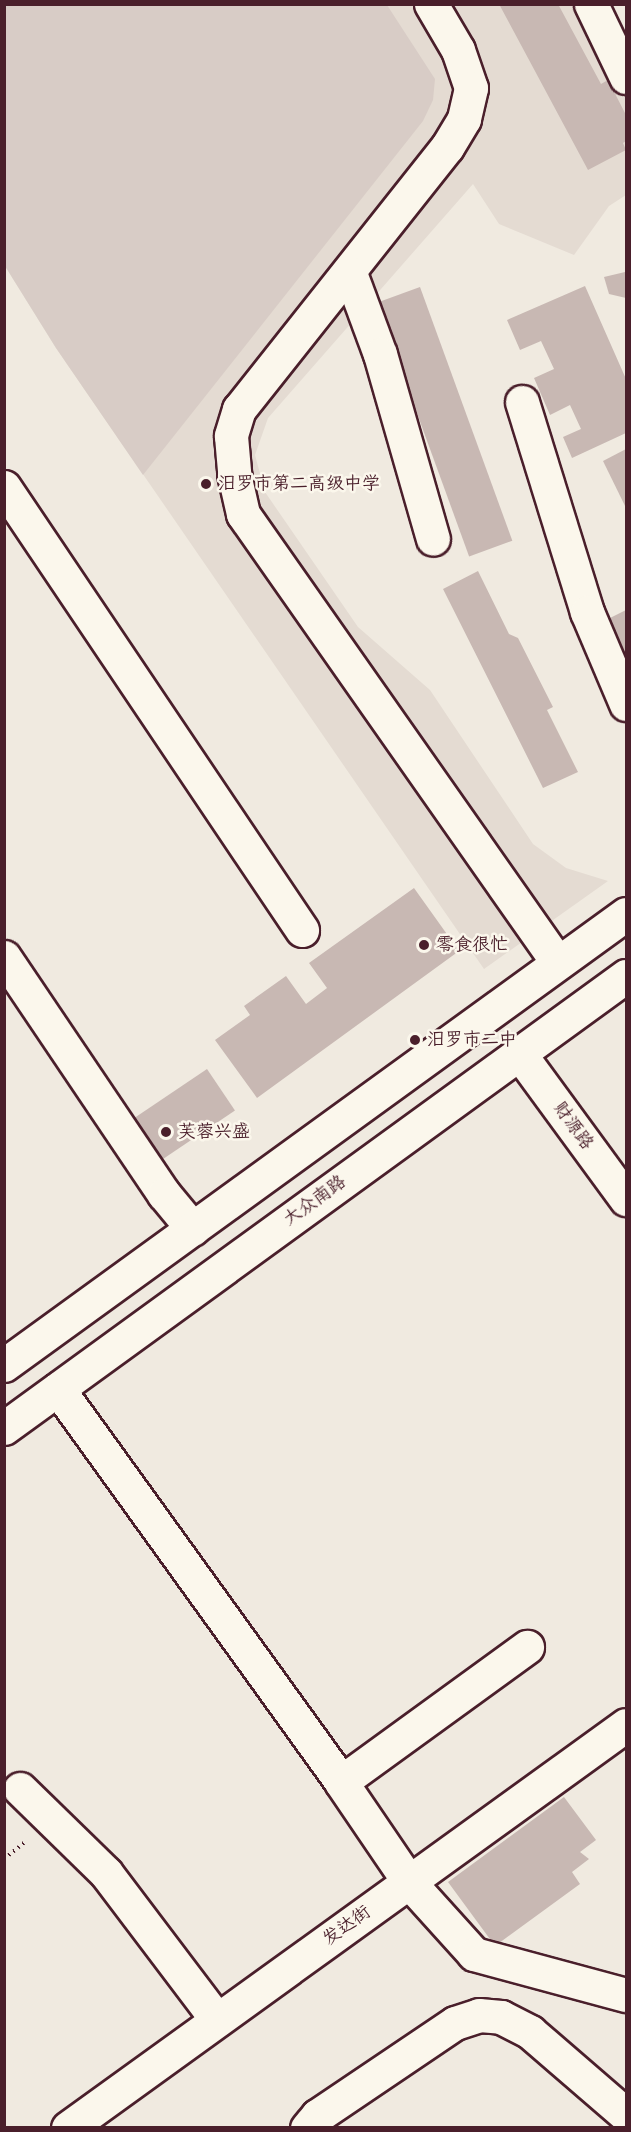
<!DOCTYPE html>
<meta charset="utf-8">
<style>
body{margin:0}
#map{position:relative;width:631px;height:2132px;overflow:hidden;background:#f0eae0;font-family:"Balsamiq Sans","LXGW WenKai TC",sans-serif}
div>[style]{position:absolute}
[style*='--x']{left:calc(var(--x)*1px);top:calc(var(--y)*1px);width:calc(var(--w)*1px);rotate:calc(var(--a)*1deg)}
.built>*{inset:0;background:#e4dbd2}
.green>*{inset:0;background:#d8ccc6}
.building>*{inset:0;background:#c8b8b3;transform-origin:0 0}
.path>*{height:4px;margin-top:-2px;transform-origin:0;background:repeating-linear-gradient(90deg,#4a1f2b 0 1.5px,transparent 0 6px)}
.roads{filter:drop-shadow(2px 0 #4a1f2b) drop-shadow(-2px 0 #4a1f2b) drop-shadow(0 2px #4a1f2b) drop-shadow(0 -2px #4a1f2b)}
.minor>*{height:33px;margin:-16.5px;padding:0 16.5px;transform-origin:16.5px;border-radius:16.5px;background:#fbf7ec}
.major>*{height:33px;margin:-16.5px;padding:0 16.5px;transform-origin:16.5px;border-radius:16.5px;background:#fbf7ec}
.dots>*{width:16px;height:16px;translate:-50% -50%;box-sizing:border-box;border:3px solid #fbf7ec;border-radius:50%}
span{translate:-50% -50%;white-space:nowrap;text-align:center;line-height:1.15;-webkit-text-stroke:5px #fbf7ec;paint-order:stroke}
.poi-label{font-size:18px;color:#4a1f2b}
.left{translate:0 -50%;text-align:left}
.street-label{font-size:18px;color:#4a1f2b}
.frame{position:absolute;inset:0;border:6px solid #4a1f2b;pointer-events:none}
</style>
<div id="map">
<div class="built">
<i style="clip-path:polygon(5px 5px,609px 5px,626px 40px,626px 195px,609px 206px,574px 255px,499px 224px,473px 184px,268px 418px,255px 455px,265px 492px,358px 627px,430px 690px,533px 844px,566px 868px,608px 881px,484px 969px,56px 348px,5px 266px)"></i>
</div>
<div class="green">
<i style="clip-path:polygon(5px 4px,387px 5px,435px 79px,433px 100px,423px 121px,143px 475px,56px 348px,5px 266px)"></i>
</div>
<div class="building">
<i style="clip-path:polygon(499px 4px,558px 4px,601px 84px,608px 80px,626px 115px,626px 141px,623px 143px,626px 150px,588px 170px)"></i>
<i style="clip-path:polygon(625px 272px,626px 298px,609px 294px,604px 277px)"></i>
<i style="clip-path:polygon(585px 286px,626px 379px,626px 433px,572px 458px,563px 437px,581px 429px,570px 405px,550px 415px,534px 378px,554px 369px,541px 341px,520px 350px,507px 320px)"></i>
<i style="left:420px;top:287px;width:270px;height:46px;rotate:70deg"></i>
<i style="clip-path:polygon(626px 449px,626px 508px,603px 461px)"></i>
<i style="clip-path:polygon(478px 571px,509px 634px,518px 638px,553px 707px,547px 710px,578px 772px,543px 788px,443px 589px)"></i>
<i style="clip-path:polygon(626px 610px,626px 658px,608px 619px)"></i>
<i style="clip-path:polygon(414px 888px,459px 951px,257px 1098px,215px 1040px,250px 1015px,244px 1006px,286px 976px,306px 1004px,327px 988px,309px 963px)"></i>
<i style="left:207px;top:1069px;width:50px;height:89px;rotate:56deg"></i>
<i style="clip-path:polygon(564px 1797px,596px 1840px,580px 1852px,589px 1859px,572px 1872px,580px 1884px,495px 1946px,448px 1882px)"></i>
</div>
<div class="path">
<i style="--x:4;--y:1859;--w:27;--a:-39"></i>
</div>
<div class="roads">
<div class="minor">
<i style="--x:431;--y:4;--w:53;--a:59.6"></i>
<i style="--x:458;--y:50;--w:40;--a:71.1"></i>
<i style="--x:471;--y:88;--w:32;--a:103"></i>
<i style="--x:464;--y:119;--w:33;--a:121"></i>
<i style="--x:447;--y:147;--w:335;--a:128.4"></i>
<i style="--x:239;--y:409;--w:28;--a:107"></i>
<i style="--x:231;--y:436;--w:38;--a:85"></i>
<i style="--x:234;--y:474;--w:41;--a:77.3"></i>
<i style="--x:243;--y:514;--w:548;--a:54.95"></i>
<i style="--x:591;--y:4;--w:81;--a:64.4"></i>
<i style="--x:350;--y:273;--w:86;--a:69.7"></i>
<i style="--x:380;--y:354;--w:192;--a:74"></i>
<i style="--x:522;--y:402;--w:220;--a:72.8"></i>
<i style="--x:587;--y:612;--w:100;--a:67"></i>
<i style="--x:4;--y:487;--w:534;--a:56.07"></i>
<i style="--x:4;--y:957;--w:286;--a:56"></i>
<i style="--x:164;--y:1194;--w:45;--a:50.4"></i>
<i style="--x:519;--y:1053;--w:181;--a:53.8"></i>
<i style="--x:58;--y:1389;--w:484;--a:54.2"></i>
<i style="--x:341;--y:1782;--w:121;--a:55.8"></i>
<i style="--x:409;--y:1882;--w:97;--a:47.9"></i>
<i style="--x:474;--y:1954;--w:157;--a:15.1"></i>
<i style="--x:341;--y:1782;--w:230;--a:-36"></i>
<i style="--x:20;--y:1789;--w:120;--a:44.3"></i>
<i style="--x:106;--y:1873;--w:184;--a:52.9"></i>
<i style="--x:68;--y:2128;--w:688;--a:-35.84"></i>
<i style="--x:307;--y:2128;--w:16;--a:-50"></i>
<i style="--x:317;--y:2116;--w:166;--a:-34"></i>
<i style="--x:455;--y:2023;--w:25;--a:-18"></i>
<i style="--x:479;--y:2015;--w:22;--a:5"></i>
<i style="--x:501;--y:2017;--w:33;--a:27"></i>
<i style="--x:530;--y:2032;--w:127;--a:40.8"></i>
</div>
<div class="major">
<i style="--x:4;--y:1365;--w:768;--a:-35.95"></i>
<i style="--x:4;--y:1428;--w:769;--a:-36.01"></i>
</div>
</div>
<div class="dots">
<i style="left:206px;top:484px;background:#4a1f2b"></i>
<i style="left:424px;top:945px;background:#4a1f2b"></i>
<i style="left:415px;top:1040px;background:#4a1f2b"></i>
<i style="left:166px;top:1132px;background:#4a1f2b"></i>
</div>
<div class="poi-label">
<span class="left" style="left:218px;top:484px">汨罗市第二高级中学</span>
<span class="left" style="left:436px;top:945px">零食很忙</span>
<span class="left" style="left:427px;top:1040px">汨罗市二中</span>
<span class="left" style="left:178px;top:1132px">芙蓉兴盛</span>
</div>
<div class="street-label">
<span style="left:573px;top:1126px;rotate:54deg">财源路</span>
<span style="left:315px;top:1201px;rotate:-36deg">大众南路</span>
<span style="left:347px;top:1926px;rotate:-36deg">发达街</span>
</div>
<div class="frame"></div>
</div>
